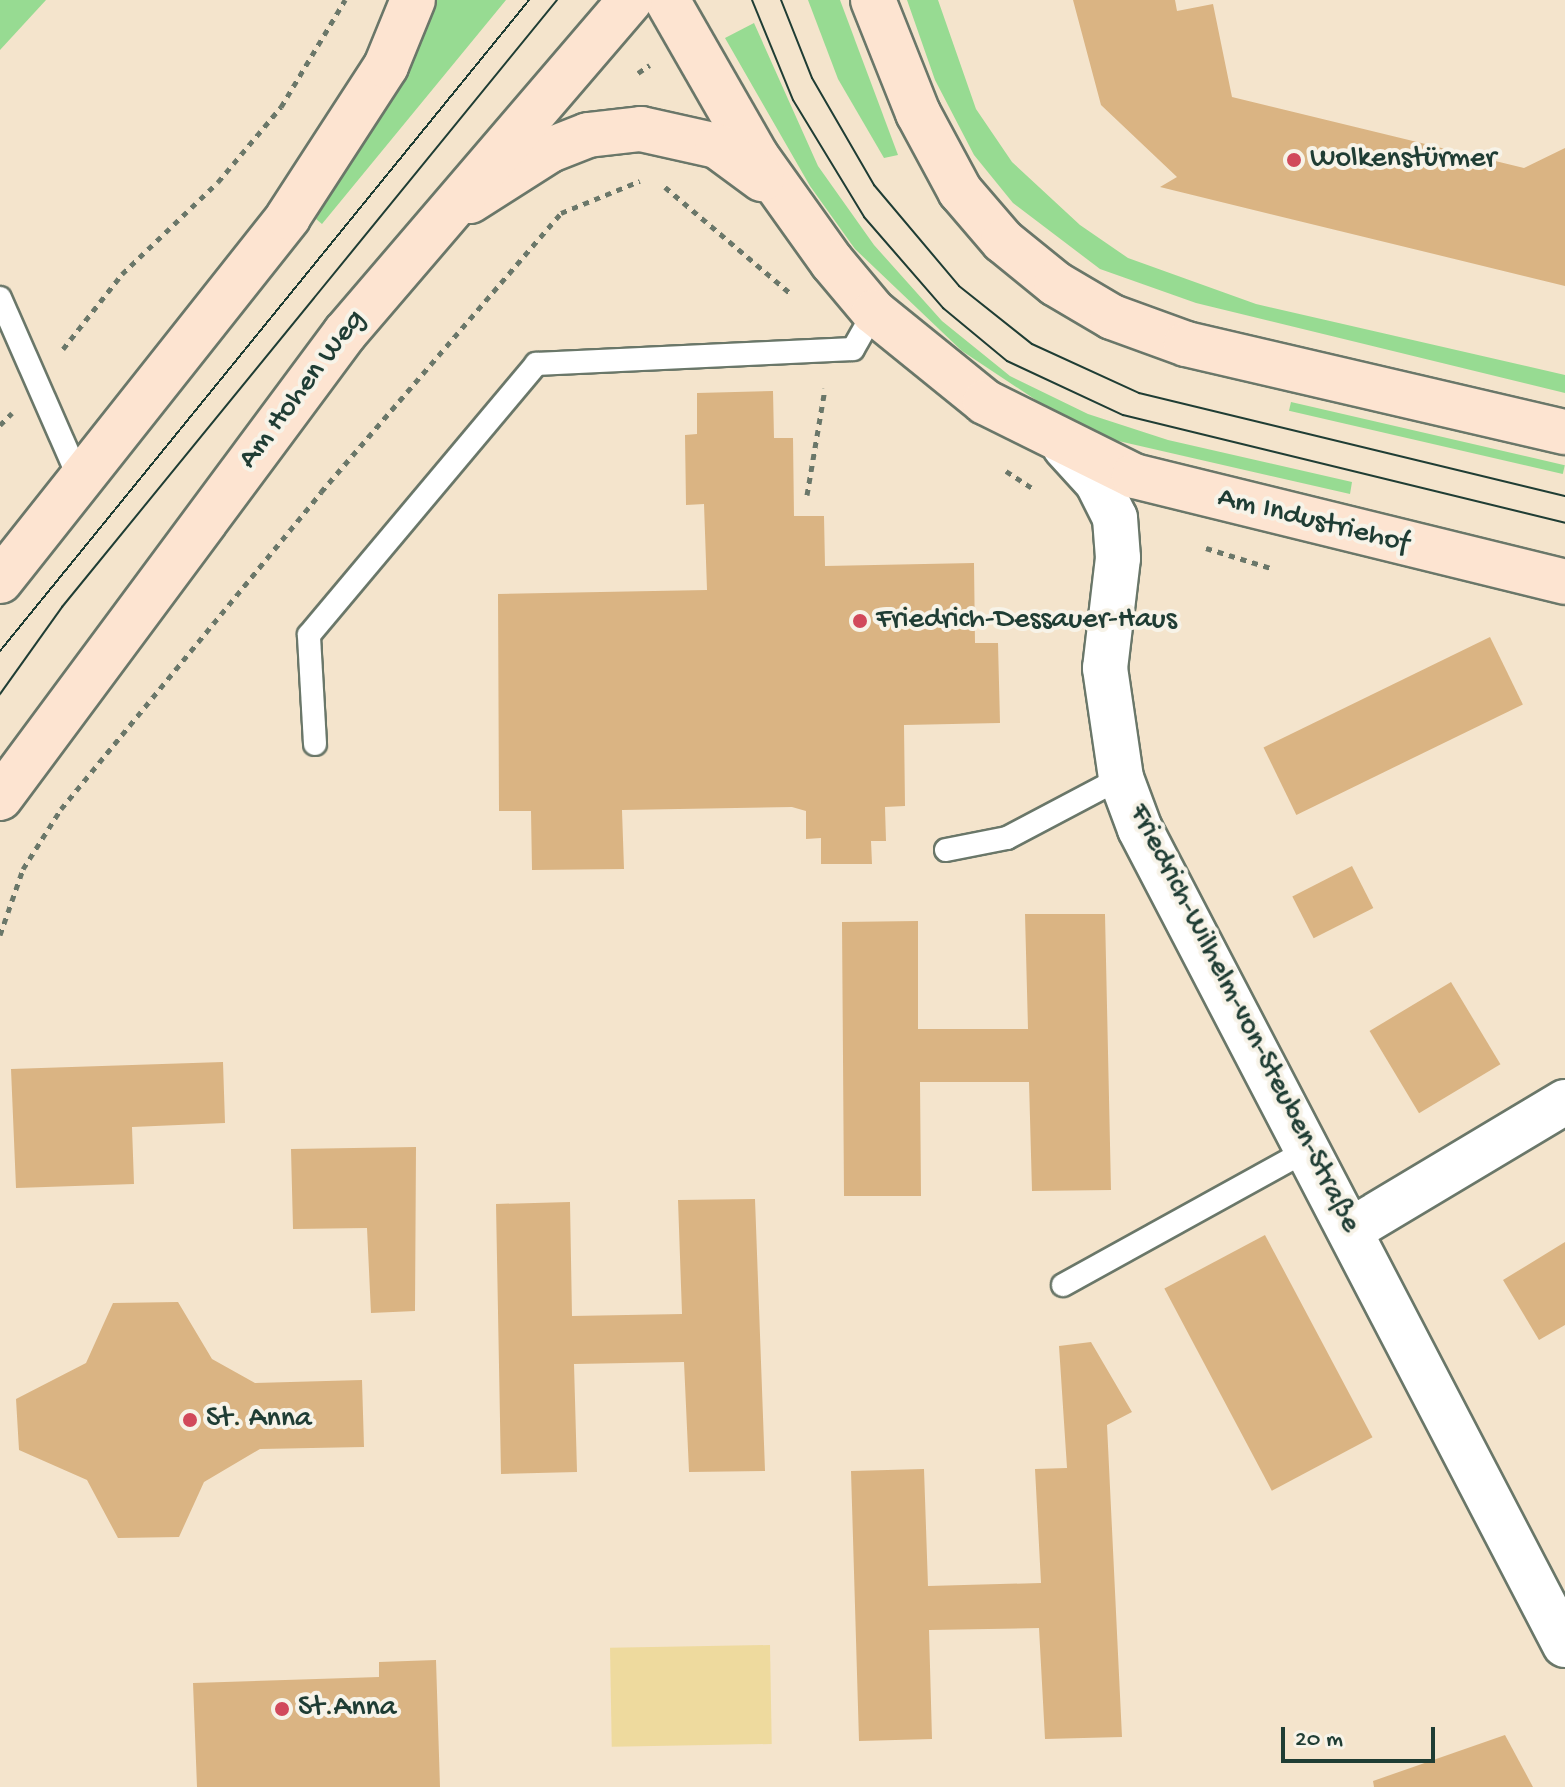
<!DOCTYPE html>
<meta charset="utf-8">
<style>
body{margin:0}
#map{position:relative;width:1565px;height:1787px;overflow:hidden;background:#f4e4cc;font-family:"Gochi Hand",sans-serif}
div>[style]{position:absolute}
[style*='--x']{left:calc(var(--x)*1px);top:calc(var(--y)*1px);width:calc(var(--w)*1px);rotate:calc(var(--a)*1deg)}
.green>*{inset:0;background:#97db92;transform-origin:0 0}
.sand>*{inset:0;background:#eeda9e;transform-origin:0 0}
.building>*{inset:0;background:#dab483;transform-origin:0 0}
.path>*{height:5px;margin-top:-2.5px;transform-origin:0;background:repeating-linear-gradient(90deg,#6a7769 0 6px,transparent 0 12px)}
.roads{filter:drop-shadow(2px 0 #6a7769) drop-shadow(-2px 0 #6a7769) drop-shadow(0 2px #6a7769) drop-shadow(0 -2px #6a7769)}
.service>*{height:22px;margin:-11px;padding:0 11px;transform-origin:11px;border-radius:11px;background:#fff}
.minor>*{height:44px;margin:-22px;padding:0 22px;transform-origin:22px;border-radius:22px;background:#fff}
.secondary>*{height:44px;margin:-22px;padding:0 22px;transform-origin:22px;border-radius:22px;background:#fde4d1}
.tram>*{height:2px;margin:-1px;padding:0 1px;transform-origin:1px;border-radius:1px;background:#1f3d34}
.dots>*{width:22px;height:22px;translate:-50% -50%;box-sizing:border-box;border:4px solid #f7f3e8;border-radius:50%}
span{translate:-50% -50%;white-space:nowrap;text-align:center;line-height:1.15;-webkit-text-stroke:8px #f7f3e8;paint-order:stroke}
.poi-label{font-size:30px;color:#1f3d34}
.left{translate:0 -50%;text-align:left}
.street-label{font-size:30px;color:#1f3d34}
.scale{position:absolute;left:1281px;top:1727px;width:154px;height:36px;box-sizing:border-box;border:4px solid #1f3d34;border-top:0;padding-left:10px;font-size:24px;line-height:28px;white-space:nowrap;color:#1f3d34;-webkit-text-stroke:6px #f7f3e8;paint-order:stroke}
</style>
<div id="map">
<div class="green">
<i style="clip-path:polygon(0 0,46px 0,0 50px)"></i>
<i style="clip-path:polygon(433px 0,506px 0,322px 224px,316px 219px,374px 126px)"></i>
<i style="clip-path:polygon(808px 0,840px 0,898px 155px,884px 158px,838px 79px)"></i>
<i style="clip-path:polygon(907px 0,938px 0,976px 109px,1012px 162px,1080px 225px,1128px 258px,1256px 304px,1565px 375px,1565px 393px,1196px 303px,1100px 269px,1013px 203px,974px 155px,935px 80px)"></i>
<i style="clip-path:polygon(754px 23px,818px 166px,874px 245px,942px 321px,1010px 376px,1088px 414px,1168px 440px,1352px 482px,1350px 494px,1114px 440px,1060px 416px,962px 351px,855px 249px,810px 186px,725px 38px)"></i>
<i style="left:1291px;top:402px;width:281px;height:9px;rotate:13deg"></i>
</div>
<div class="sand">
<i style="left:770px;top:1645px;width:99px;height:160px;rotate:89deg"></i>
</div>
<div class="building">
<i style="clip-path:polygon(1073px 0,1175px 0,1177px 11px,1213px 4px,1232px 97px,1524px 168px,1565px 148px,1565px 286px,1160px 187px,1177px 177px,1101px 105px)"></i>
<i style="clip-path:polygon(773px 391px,774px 438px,793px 438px,794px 516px,824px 516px,825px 566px,974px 563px,975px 643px,998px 643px,1000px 723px,904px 725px,905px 806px,885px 807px,886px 841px,871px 841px,872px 864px,821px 864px,821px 838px,806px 839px,806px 811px,792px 807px,622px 810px,624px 869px,532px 870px,531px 811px,499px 811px,498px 594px,707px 590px,704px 504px,686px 505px,685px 435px,697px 434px,697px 393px)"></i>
<i style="left:1490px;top:637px;width:75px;height:252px;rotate:64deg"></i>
<i style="left:1352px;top:866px;width:47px;height:67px;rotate:63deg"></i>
<i style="clip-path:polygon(1025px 914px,1105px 914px,1111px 1190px,1032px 1191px,1029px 1082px,920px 1082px,921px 1196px,844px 1196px,842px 922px,918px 921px,918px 1029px,1028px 1029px)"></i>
<i style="left:1451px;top:982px;width:96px;height:95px;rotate:59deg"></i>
<i style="clip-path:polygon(223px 1062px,225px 1123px,132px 1127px,134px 1184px,16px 1188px,11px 1069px)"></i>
<i style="clip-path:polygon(416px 1147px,415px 1311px,371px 1313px,367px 1228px,293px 1229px,291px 1149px)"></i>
<i style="clip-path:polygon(755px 1199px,765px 1471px,689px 1472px,684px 1362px,574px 1364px,577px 1472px,501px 1474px,496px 1204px,570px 1202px,572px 1316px,682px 1314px,678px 1200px)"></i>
<i style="left:1265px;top:1235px;width:229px;height:114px;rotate:62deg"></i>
<i style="clip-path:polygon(1565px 1242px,1565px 1325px,1539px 1340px,1503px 1280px)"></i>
<i style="clip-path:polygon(178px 1302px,212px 1359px,255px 1383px,362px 1380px,364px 1447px,260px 1449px,204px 1482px,179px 1537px,118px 1538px,87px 1480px,19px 1450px,16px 1399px,86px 1363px,113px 1303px)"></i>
<i style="clip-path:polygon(1091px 1342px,1132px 1412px,1107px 1425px,1122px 1737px,1045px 1739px,1039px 1628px,929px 1630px,932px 1739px,859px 1741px,851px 1471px,924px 1469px,928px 1586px,1041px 1583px,1035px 1469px,1067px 1468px,1059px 1346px)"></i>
<i style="clip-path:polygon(436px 1660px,440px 1787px,197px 1787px,193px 1683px,379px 1677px,379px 1662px)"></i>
<i style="clip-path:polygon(1505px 1735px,1533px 1787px,1374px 1787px,1373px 1781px)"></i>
</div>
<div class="path">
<i style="--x:638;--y:73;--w:14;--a:-34"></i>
<i style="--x:665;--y:187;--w:165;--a:40.3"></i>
<i style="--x:63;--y:349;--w:95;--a:-51.8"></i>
<i style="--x:122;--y:274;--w:133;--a:-43.8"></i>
<i style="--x:218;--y:182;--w:98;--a:-50"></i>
<i style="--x:281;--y:107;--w:125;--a:-59.1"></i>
<i style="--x:0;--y:425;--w:17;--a:-45"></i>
<i style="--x:1006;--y:471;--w:33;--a:33"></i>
<i style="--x:807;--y:495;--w:108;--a:-80.4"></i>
<i style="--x:1206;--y:548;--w:71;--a:17.2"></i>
<i style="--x:0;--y:935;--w:70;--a:-70.8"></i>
<i style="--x:23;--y:869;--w:71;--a:-57.7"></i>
<i style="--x:61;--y:809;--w:410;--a:-50.6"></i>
<i style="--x:321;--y:492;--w:368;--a:-49.3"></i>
<i style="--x:561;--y:213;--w:85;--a:-22.1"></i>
</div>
<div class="roads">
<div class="service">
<i style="--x:0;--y:298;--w:194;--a:66.3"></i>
<i style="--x:315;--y:744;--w:109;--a:-93.2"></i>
<i style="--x:309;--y:635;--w:354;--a:-50"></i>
<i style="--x:536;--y:364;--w:317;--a:-2.7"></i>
<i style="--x:853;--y:349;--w:43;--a:-60.4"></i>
<i style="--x:946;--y:850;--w:62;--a:-11.1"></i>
<i style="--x:1007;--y:838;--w:129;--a:-27.8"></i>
<i style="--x:1063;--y:1285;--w:283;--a:-28.9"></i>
</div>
<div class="minor">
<i style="--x:1065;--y:447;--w:47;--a:47.6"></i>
<i style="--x:1097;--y:482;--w:40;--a:63.4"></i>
<i style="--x:1115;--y:518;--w:40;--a:85.7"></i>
<i style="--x:1118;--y:558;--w:111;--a:96.7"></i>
<i style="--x:1105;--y:668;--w:111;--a:81.7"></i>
<i style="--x:1121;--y:778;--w:54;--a:69.6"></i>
<i style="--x:1140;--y:829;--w:920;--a:62.49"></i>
<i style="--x:1351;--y:1230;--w:249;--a:-30.9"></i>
</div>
<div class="secondary">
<i style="--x:667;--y:0;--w:181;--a:60.2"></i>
<i style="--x:757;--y:157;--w:129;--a:54.5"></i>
<i style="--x:832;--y:262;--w:65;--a:50"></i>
<i style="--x:874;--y:312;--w:143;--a:39"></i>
<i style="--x:985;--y:402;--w:166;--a:26.4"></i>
<i style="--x:1134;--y:476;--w:444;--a:13.8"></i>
<i style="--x:873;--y:0;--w:122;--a:68.3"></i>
<i style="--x:918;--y:113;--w:89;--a:61.7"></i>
<i style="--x:960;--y:191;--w:66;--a:49.3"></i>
<i style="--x:1003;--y:241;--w:68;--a:39.1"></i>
<i style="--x:1056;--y:284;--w:65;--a:30.5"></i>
<i style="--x:1112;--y:317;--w:79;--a:20"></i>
<i style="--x:1186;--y:344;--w:389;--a:13.1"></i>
<i style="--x:470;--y:201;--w:95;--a:-32.5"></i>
<i style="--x:550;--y:150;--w:41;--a:-21.5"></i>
<i style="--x:588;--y:135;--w:53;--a:-6.5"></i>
<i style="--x:641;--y:129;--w:78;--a:12.6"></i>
<i style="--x:717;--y:146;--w:56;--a:36.3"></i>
<i style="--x:0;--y:581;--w:464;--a:-51.6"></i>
<i style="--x:288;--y:217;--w:180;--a:-57"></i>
<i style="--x:386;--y:66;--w:71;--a:-67.8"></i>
<i style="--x:0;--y:798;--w:579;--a:-53.43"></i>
<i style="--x:345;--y:333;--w:438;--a:-49.4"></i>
</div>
</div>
<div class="tram">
<i style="--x:752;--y:0;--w:108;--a:67.7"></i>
<i style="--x:793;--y:100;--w:137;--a:58.7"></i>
<i style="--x:864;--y:217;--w:121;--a:49"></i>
<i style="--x:943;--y:308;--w:83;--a:39.6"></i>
<i style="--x:1007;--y:361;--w:128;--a:25"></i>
<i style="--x:1123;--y:415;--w:455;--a:13.7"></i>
<i style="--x:781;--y:0;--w:84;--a:68.3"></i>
<i style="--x:812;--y:78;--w:124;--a:59.9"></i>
<i style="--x:874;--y:185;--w:132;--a:49.9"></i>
<i style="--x:959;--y:286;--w:93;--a:38.5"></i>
<i style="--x:1032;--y:344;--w:118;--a:24.6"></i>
<i style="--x:1139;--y:393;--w:438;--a:13.6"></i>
<i style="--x:0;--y:651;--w:839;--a:-50.9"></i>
<i style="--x:0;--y:694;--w:107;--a:-54.5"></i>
<i style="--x:62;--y:607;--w:783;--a:-50.8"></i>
</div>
<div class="dots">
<i style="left:1294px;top:160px;background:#d1495b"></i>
<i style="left:860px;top:621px;background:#d1495b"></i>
<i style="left:190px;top:1420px;background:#d1495b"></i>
<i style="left:282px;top:1709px;background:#d1495b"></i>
</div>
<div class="poi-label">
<span class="left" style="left:1310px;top:160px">Wolkenstürmer</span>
<span class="left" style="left:876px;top:621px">Friedrich-Dessauer-Haus</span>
<span class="left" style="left:206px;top:1420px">St. Anna</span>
<span class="left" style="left:298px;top:1709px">St.Anna</span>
</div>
<div class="street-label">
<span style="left:303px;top:390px;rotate:-53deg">Am Hohen Weg</span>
<span style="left:1313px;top:522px;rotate:14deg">Am Industriehof</span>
<span style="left:1243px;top:1019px;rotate:63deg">Friedrich-Wilhelm-von-Steuben-Straße</span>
</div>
<div class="scale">20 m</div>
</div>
